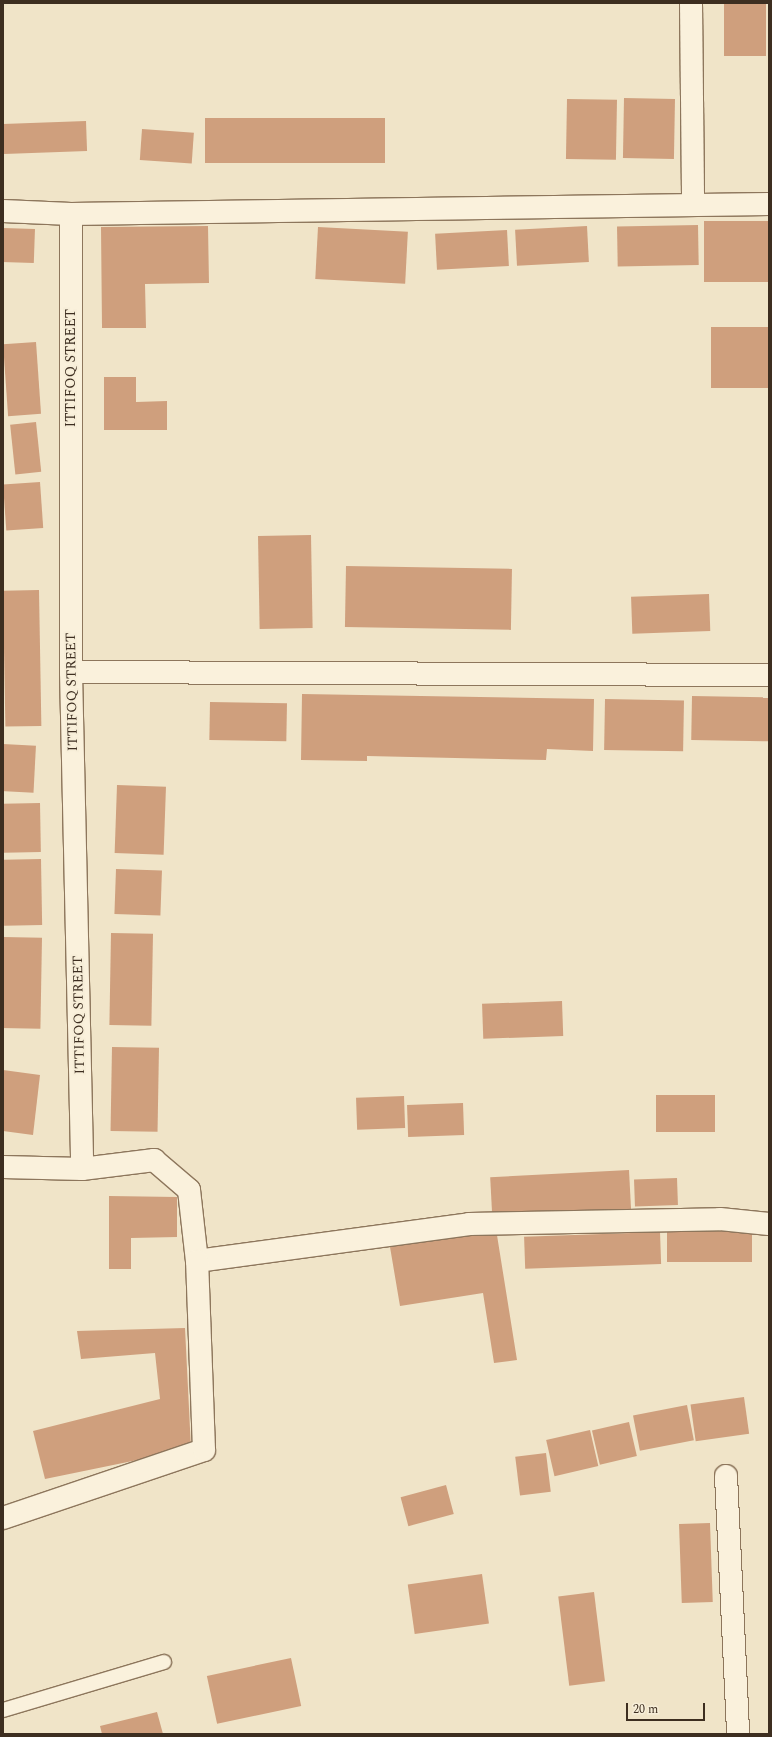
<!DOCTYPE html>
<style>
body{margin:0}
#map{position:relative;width:772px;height:1737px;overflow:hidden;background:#f0e4c8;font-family:Spectral,serif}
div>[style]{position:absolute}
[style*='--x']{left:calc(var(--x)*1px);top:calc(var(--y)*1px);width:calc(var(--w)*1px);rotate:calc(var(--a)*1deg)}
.building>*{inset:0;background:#cf9f7d;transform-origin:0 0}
.roads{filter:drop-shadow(1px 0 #8d765c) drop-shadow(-1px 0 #8d765c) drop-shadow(0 1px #8d765c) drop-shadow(0 -1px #8d765c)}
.lane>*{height:14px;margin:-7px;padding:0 7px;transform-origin:7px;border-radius:7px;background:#faf1dc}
.street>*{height:22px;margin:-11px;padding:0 11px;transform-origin:11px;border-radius:11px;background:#faf1dc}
span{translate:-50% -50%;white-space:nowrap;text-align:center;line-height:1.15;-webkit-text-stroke:4px #f7eed8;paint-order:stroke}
.street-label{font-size:14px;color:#3d2e20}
.frame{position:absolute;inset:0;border:4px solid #3d2e20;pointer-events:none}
.scale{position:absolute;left:626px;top:1703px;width:79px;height:18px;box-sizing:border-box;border:2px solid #3d2e20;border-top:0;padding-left:5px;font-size:12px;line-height:14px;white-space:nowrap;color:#3d2e20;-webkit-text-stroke:3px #f7eed8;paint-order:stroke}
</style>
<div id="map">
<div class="building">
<i style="left:724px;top:3px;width:42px;height:53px"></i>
<i style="left:624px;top:98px;width:51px;height:60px;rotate:1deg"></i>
<i style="left:567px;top:99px;width:50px;height:60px;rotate:1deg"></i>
<i style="left:205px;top:118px;width:180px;height:45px"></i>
<i style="left:86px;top:121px;width:30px;height:83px;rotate:88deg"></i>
<i style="left:142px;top:129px;width:52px;height:31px;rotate:4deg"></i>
<i style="left:769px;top:221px;width:61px;height:65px;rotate:90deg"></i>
<i style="left:698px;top:225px;width:40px;height:81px;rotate:89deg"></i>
<i style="clip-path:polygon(208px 226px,209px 283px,145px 284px,146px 328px,102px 328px,101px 227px)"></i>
<i style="left:587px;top:226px;width:36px;height:72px;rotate:87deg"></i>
<i style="left:318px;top:227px;width:90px;height:52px;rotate:3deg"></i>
<i style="left:3px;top:228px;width:32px;height:34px;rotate:2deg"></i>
<i style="left:507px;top:230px;width:36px;height:72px;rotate:87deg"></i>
<i style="left:769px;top:327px;width:61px;height:58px;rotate:90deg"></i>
<i style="left:36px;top:342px;width:72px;height:33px;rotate:86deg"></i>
<i style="clip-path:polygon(104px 377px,136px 377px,136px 402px,167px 401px,167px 430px,104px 430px)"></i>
<i style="left:36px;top:422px;width:50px;height:26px;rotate:84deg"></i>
<i style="left:40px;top:482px;width:46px;height:37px;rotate:86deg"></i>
<i style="left:311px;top:535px;width:93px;height:53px;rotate:89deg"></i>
<i style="left:346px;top:566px;width:166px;height:61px;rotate:1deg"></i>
<i style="left:39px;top:590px;width:136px;height:36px;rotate:89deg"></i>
<i style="left:709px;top:594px;width:37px;height:78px;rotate:88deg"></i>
<i style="clip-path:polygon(302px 694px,594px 699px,593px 751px,547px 749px,546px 760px,367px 756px,367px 761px,301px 760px)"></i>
<i style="left:692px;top:696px;width:77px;height:44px;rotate:1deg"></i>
<i style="left:605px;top:699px;width:79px;height:51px;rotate:1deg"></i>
<i style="left:210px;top:702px;width:77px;height:38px;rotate:1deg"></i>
<i style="left:3px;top:744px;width:33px;height:47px;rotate:3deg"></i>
<i style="left:117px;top:785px;width:49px;height:68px;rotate:2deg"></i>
<i style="left:40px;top:803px;width:49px;height:37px;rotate:89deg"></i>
<i style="left:41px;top:859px;width:66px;height:38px;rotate:89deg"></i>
<i style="left:116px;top:869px;width:46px;height:45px;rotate:2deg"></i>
<i style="left:111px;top:933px;width:42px;height:92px;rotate:1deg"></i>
<i style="left:3px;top:937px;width:39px;height:91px;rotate:1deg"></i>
<i style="left:562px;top:1001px;width:35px;height:80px;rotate:88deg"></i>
<i style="left:112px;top:1047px;width:47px;height:84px;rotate:1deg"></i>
<i style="clip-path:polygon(3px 1070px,40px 1075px,33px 1135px,3px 1131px)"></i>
<i style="left:715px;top:1095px;width:37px;height:59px;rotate:90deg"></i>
<i style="left:404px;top:1096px;width:32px;height:48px;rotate:88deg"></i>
<i style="left:463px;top:1103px;width:32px;height:56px;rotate:88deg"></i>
<i style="left:629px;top:1170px;width:40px;height:139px;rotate:87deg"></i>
<i style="left:677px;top:1178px;width:27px;height:43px;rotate:88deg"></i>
<i style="clip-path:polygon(109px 1196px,177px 1197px,177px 1237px,131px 1238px,131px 1269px,109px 1269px)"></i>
<i style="clip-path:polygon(496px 1229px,517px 1360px,494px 1363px,483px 1293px,400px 1306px,390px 1247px)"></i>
<i style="left:752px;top:1230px;width:32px;height:85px;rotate:90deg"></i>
<i style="left:660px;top:1232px;width:32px;height:136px;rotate:88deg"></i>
<i style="clip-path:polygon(185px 1328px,191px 1449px,45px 1479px,33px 1431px,160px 1399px,155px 1353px,81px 1359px,77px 1331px)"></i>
<i style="left:744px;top:1397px;width:37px;height:54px;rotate:82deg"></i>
<i style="left:687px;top:1405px;width:36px;height:55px;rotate:79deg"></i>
<i style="left:629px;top:1422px;width:35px;height:38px;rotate:77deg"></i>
<i style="left:590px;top:1430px;width:37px;height:45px;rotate:77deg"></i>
<i style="left:546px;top:1453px;width:39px;height:31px;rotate:83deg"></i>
<i style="left:446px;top:1485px;width:30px;height:47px;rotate:75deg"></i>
<i style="left:710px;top:1523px;width:79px;height:31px;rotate:88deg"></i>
<i style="left:482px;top:1574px;width:50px;height:75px;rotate:82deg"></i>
<i style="left:594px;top:1592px;width:90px;height:36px;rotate:83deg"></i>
<i style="left:291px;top:1658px;width:49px;height:86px;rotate:78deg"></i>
<i style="clip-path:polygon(157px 1712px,163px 1734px,102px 1734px,100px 1726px)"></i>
</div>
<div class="roads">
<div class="lane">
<i style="--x:3;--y:1710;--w:168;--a:-16.6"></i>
</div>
<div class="street">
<i style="--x:691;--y:3;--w:200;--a:89.4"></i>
<i style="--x:3;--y:211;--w:68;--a:2.5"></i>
<i style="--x:71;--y:214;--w:698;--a:-0.82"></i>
<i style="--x:71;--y:214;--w:458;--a:90"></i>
<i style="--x:71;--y:672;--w:497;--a:88.7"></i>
<i style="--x:71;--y:672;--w:698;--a:0.25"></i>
<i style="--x:3;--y:1167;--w:79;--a:1.5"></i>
<i style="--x:82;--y:1169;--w:73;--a:-7.1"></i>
<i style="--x:154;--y:1160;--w:46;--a:40.6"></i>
<i style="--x:189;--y:1190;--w:71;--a:83.6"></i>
<i style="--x:197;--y:1261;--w:275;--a:-7.7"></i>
<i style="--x:469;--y:1224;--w:251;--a:-1.1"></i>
<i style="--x:720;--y:1219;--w:49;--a:5.8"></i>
<i style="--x:726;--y:1476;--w:258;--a:87.3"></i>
<i style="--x:3;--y:1518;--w:212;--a:-18.7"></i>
<i style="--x:204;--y:1450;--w:189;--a:-92.1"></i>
</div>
</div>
<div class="street-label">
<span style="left:71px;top:368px;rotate:-90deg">ITTIFOQ STREET</span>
<span style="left:72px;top:692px;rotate:-91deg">ITTIFOQ STREET</span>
<span style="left:79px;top:1015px;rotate:-91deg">ITTIFOQ STREET</span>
</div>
<div class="frame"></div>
<div class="scale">20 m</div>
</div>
